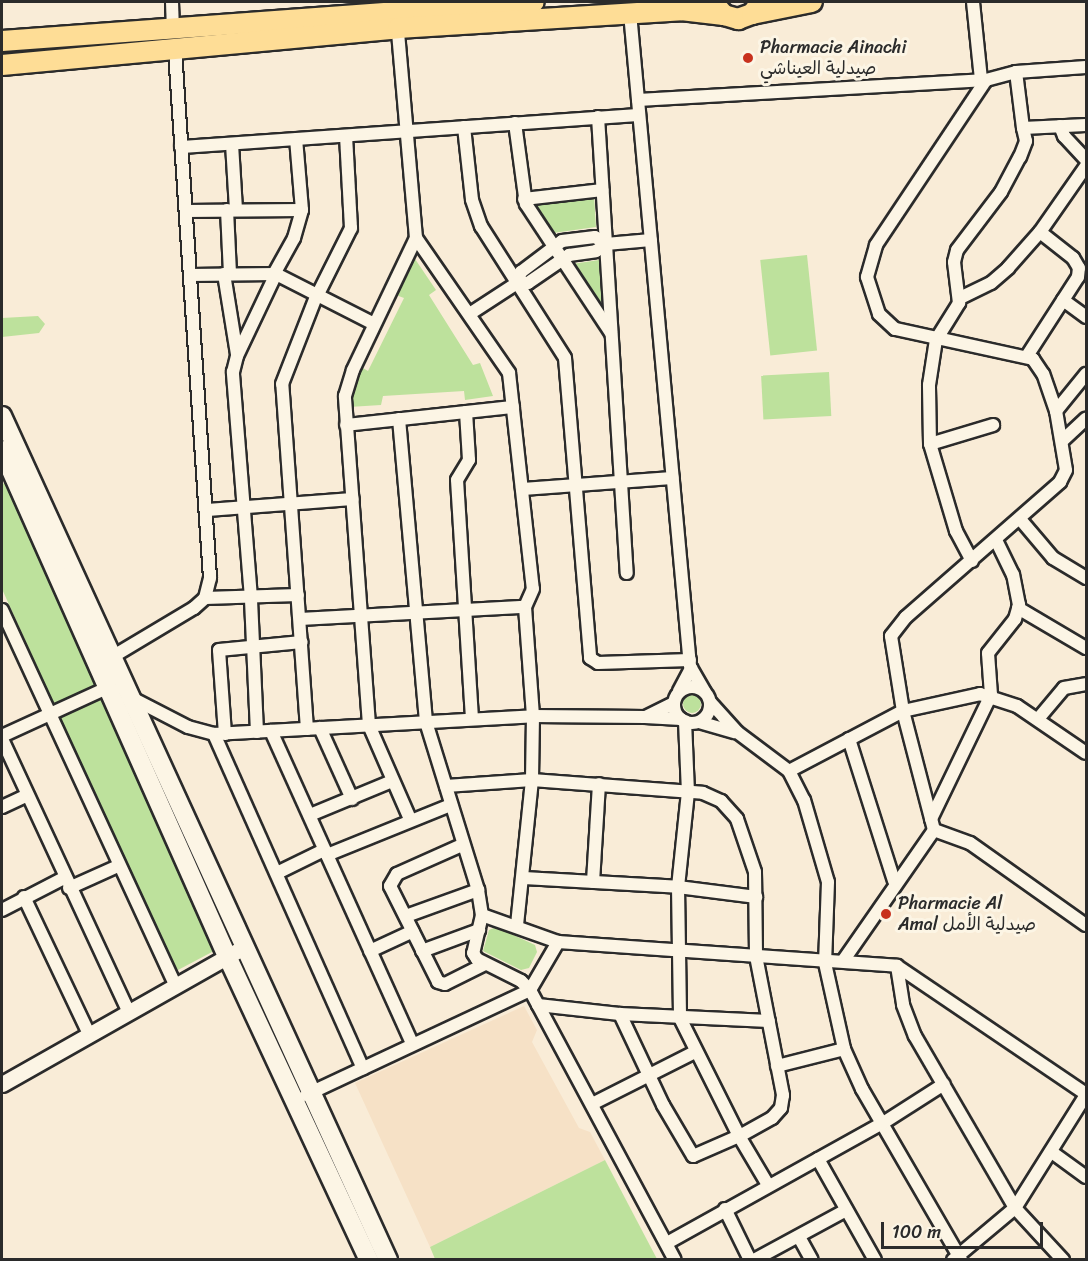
<!DOCTYPE html>
<meta charset="utf-8">
<style>
body{margin:0}
#map{position:relative;width:1088px;height:1261px;overflow:hidden;background:#f9ecd7;font-family:Sriracha,"Playpen Sans Arabic",sans-serif}
div>[style]{position:absolute}
[style*='--x']{left:calc(var(--x)*1px);top:calc(var(--y)*1px);width:calc(var(--w)*1px);rotate:calc(var(--a)*1deg)}
.built>*{inset:0;background:#f6e1c6}
.green>*{inset:0;background:#bde19c;transform-origin:0 0}
.round{border-radius:50%}
.roads{filter:drop-shadow(2px 0 #2b2b2b) drop-shadow(-2px 0 #2b2b2b) drop-shadow(0 2px #2b2b2b) drop-shadow(0 -2px #2b2b2b)}
.minor>*{height:12px;margin:-6px;padding:0 6px;transform-origin:6px;border-radius:6px;background:#fcf5e5}
.minor>.ring{margin:-6px;padding:0;box-sizing:content-box;background:none;border:12px solid #fcf5e5;border-radius:50%}
.tertiary>*{height:15px;margin:-7.5px;padding:0 7.5px;transform-origin:7.5px;border-radius:7.5px;background:#fcf5e5}
.secondary>*{height:18px;margin:-9px;padding:0 9px;transform-origin:9px;border-radius:9px;background:#fcf5e5}
.primary>*{height:20px;margin:-10px;padding:0 10px;transform-origin:10px;border-radius:10px;background:#fedd96}
.dots>*{width:16px;height:16px;translate:-50% -50%;box-sizing:border-box;border:3px solid #fcf5e5;border-radius:50%}
span{translate:-50% -50%;white-space:nowrap;text-align:center;line-height:1.15;-webkit-text-stroke:6px #fcf5e5;paint-order:stroke}
.poi-label{font-size:18px;color:#2b2b2b}
.left{translate:0 -50%;text-align:left}
.frame{position:absolute;inset:0;border:3px solid #2b2b2b;pointer-events:none}
.scale{position:absolute;left:881px;top:1222px;width:162px;height:27px;box-sizing:border-box;border:3px solid #2b2b2b;border-top:0;padding-left:8px;font-size:18px;line-height:21px;white-space:nowrap;color:#2b2b2b;-webkit-text-stroke:4px #fcf5e5;paint-order:stroke}
</style>
<div id="map">
<div class="built">
<i style="clip-path:polygon(524px 1006px,537px 1030px,532px 1042px,579px 1128px,590px 1132px,605px 1160px,430px 1247px,355px 1083px)"></i>
</div>
<div class="green">
<i style="clip-path:polygon(594px 195px,596px 227px,553px 233px,532px 201px)"></i>
<i style="left:807px;top:255px;width:96px;height:47px;rotate:84deg"></i>
<i style="clip-path:polygon(413px 256px,436px 290px,429px 295px,473px 365px,480px 363px,493px 396px,465px 400px,464px 391px,383px 396px,381px 405px,349px 407px,349px 391px,361px 367px,368px 371px,404px 298px,396px 295px)"></i>
<i style="clip-path:polygon(599px 260px,602px 308px,572px 264px)"></i>
<i style="clip-path:polygon(38px 316px,45px 324px,39px 333px,2px 337px,2px 318px)"></i>
<i style="left:829px;top:372px;width:44px;height:68px;rotate:87deg"></i>
<i style="clip-path:polygon(5px 483px,216px 945px,212px 952px,178px 970px,172px 966px,2px 589px,2px 484px)"></i>
<i class="round" style="left:683px;top:695px;width:18px;height:18px"></i>
<i style="clip-path:polygon(496px 927px,535px 945px,537px 952px,529px 968px,521px 970px,483px 951px,489px 930px)"></i>
<i style="clip-path:polygon(605px 1160px,657px 1259px,435px 1259px,430px 1247px)"></i>
</div>
<div class="roads">
<div class="minor">
<i style="--x:172;--y:2;--w:26;--a:88"></i>
<i style="--x:973;--y:2;--w:78;--a:84.1"></i>
<i style="--x:630;--y:13;--w:656;--a:84.75"></i>
<i style="--x:397;--y:21;--w:218;--a:85"></i>
<i style="--x:416;--y:238;--w:164;--a:55.4"></i>
<i style="--x:509;--y:373;--w:217;--a:83.7"></i>
<i style="--x:533;--y:589;--w:20;--a:114"></i>
<i style="--x:525;--y:607;--w:109;--a:85.8"></i>
<i style="--x:533;--y:716;--w:64;--a:90.9"></i>
<i style="--x:532;--y:780;--w:147;--a:95.9"></i>
<i style="--x:1016;--y:72;--w:56;--a:82.9"></i>
<i style="--x:1023;--y:128;--w:63;--a:-2.7"></i>
<i style="--x:638;--y:100;--w:349;--a:-3.3"></i>
<i style="--x:986;--y:80;--w:31;--a:-15"></i>
<i style="--x:1016;--y:72;--w:70;--a:-4.1"></i>
<i style="--x:598;--y:117;--w:457;--a:86.4"></i>
<i style="--x:515;--y:123;--w:82;--a:82.3"></i>
<i style="--x:526;--y:204;--w:154;--a:56.6"></i>
<i style="--x:1060;--y:126;--w:11;--a:68"></i>
<i style="--x:1064;--y:136;--w:33;--a:47"></i>
<i style="--x:464;--y:127;--w:73;--a:83.7"></i>
<i style="--x:472;--y:200;--w:28;--a:71"></i>
<i style="--x:481;--y:226;--w:156;--a:57.5"></i>
<i style="--x:565;--y:358;--w:301;--a:85.2"></i>
<i style="--x:590;--y:658;--w:9;--a:32"></i>
<i style="--x:598;--y:663;--w:92;--a:-1.9"></i>
<i style="--x:232;--y:144;--w:66;--a:86.5"></i>
<i style="--x:181;--y:147;--w:459;--a:-4"></i>
<i style="--x:524;--y:199;--w:79;--a:-6.6"></i>
<i style="--x:227;--y:210;--w:64;--a:87.3"></i>
<i style="--x:186;--y:211;--w:116;--a:-0.5"></i>
<i style="--x:224;--y:274;--w:81;--a:80.8"></i>
<i style="--x:274;--y:274;--w:41;--a:-60.9"></i>
<i style="--x:294;--y:238;--w:29;--a:-74"></i>
<i style="--x:302;--y:210;--w:71;--a:-94.8"></i>
<i style="--x:190;--y:275;--w:86;--a:-0.7"></i>
<i style="--x:276;--y:274;--w:110;--a:27"></i>
<i style="--x:517;--y:283;--w:11;--a:0"></i>
<i style="--x:528;--y:283;--w:50;--a:-34.3"></i>
<i style="--x:569;--y:255;--w:27;--a:-8"></i>
<i style="--x:596;--y:251;--w:12;--a:-35"></i>
<i style="--x:606;--y:244;--w:45;--a:-5.1"></i>
<i style="--x:318;--y:294;--w:74;--a:-63.4"></i>
<i style="--x:351;--y:228;--w:92;--a:-93.1"></i>
<i style="--x:960;--y:298;--w:34;--a:-26"></i>
<i style="--x:991;--y:283;--w:23;--a:-41"></i>
<i style="--x:1008;--y:268;--w:48;--a:-48.4"></i>
<i style="--x:1040;--y:232;--w:80;--a:-55.1"></i>
<i style="--x:1063;--y:300;--w:29;--a:36"></i>
<i style="--x:471;--y:313;--w:55;--a:-33.1"></i>
<i style="--x:517;--y:283;--w:12;--a:-70"></i>
<i style="--x:521;--y:272;--w:51;--a:-37.1"></i>
<i style="--x:562;--y:241;--w:33;--a:-7"></i>
<i style="--x:595;--y:237;--w:13;--a:32"></i>
<i style="--x:1027;--y:356;--w:94;--a:-57.2"></i>
<i style="--x:1078;--y:277;--w:9;--a:-84"></i>
<i style="--x:1079;--y:268;--w:12;--a:-121"></i>
<i style="--x:1073;--y:258;--w:42;--a:-141.8"></i>
<i style="--x:1056;--y:411;--w:48;--a:-51"></i>
<i style="--x:466;--y:412;--w:48;--a:86.4"></i>
<i style="--x:469;--y:460;--w:23;--a:121"></i>
<i style="--x:457;--y:480;--w:239;--a:86.4"></i>
<i style="--x:399;--y:419;--w:304;--a:84.9"></i>
<i style="--x:426;--y:722;--w:176;--a:72.8"></i>
<i style="--x:478;--y:890;--w:25;--a:81"></i>
<i style="--x:482;--y:915;--w:39;--a:103"></i>
<i style="--x:473;--y:953;--w:7;--a:56"></i>
<i style="--x:477;--y:959;--w:49;--a:26.6"></i>
<i style="--x:521;--y:981;--w:13;--a:45"></i>
<i style="--x:530;--y:990;--w:56;--a:-59.7"></i>
<i style="--x:346;--y:425;--w:168;--a:-6.2"></i>
<i style="--x:1062;--y:441;--w:33;--a:-43"></i>
<i style="--x:930;--y:444;--w:66;--a:-16.8"></i>
<i style="--x:522;--y:489;--w:151;--a:-4.2"></i>
<i style="--x:207;--y:510;--w:146;--a:-4.3"></i>
<i style="--x:1020;--y:519;--w:51;--a:49.8"></i>
<i style="--x:1053;--y:558;--w:39;--a:31"></i>
<i style="--x:972;--y:561;--w:34;--a:-118"></i>
<i style="--x:956;--y:531;--w:91;--a:-106.6"></i>
<i style="--x:930;--y:444;--w:59;--a:-91"></i>
<i style="--x:929;--y:385;--w:46;--a:-81.2"></i>
<i style="--x:936;--y:340;--w:44;--a:-58.1"></i>
<i style="--x:959;--y:303;--w:41;--a:-97"></i>
<i style="--x:954;--y:262;--w:12;--a:-76"></i>
<i style="--x:957;--y:250;--w:73;--a:-52.8"></i>
<i style="--x:1001;--y:192;--w:40;--a:-62"></i>
<i style="--x:1020;--y:157;--w:17;--a:-69"></i>
<i style="--x:1026;--y:141;--w:13;--a:-103"></i>
<i style="--x:205;--y:598;--w:93;--a:-1.8"></i>
<i style="--x:1018;--y:608;--w:79;--a:30.5"></i>
<i style="--x:2;--y:610;--w:412;--a:65.2"></i>
<i style="--x:300;--y:619;--w:225;--a:-3.1"></i>
<i style="--x:107;--y:660;--w:101;--a:-30.9"></i>
<i style="--x:194;--y:608;--w:15;--a:-42"></i>
<i style="--x:205;--y:598;--w:21;--a:-76"></i>
<i style="--x:210;--y:578;--w:528;--a:-93.8"></i>
<i class="ring" style="left:674px;top:687px;width:24px;height:24px"></i>
<i style="--x:679;--y:691;--w:26;--a:-62"></i>
<i style="--x:691;--y:668;--w:28;--a:60"></i>
<i style="--x:130;--y:697;--w:65;--a:27.3"></i>
<i style="--x:188;--y:727;--w:27;--a:15"></i>
<i style="--x:214;--y:734;--w:320;--a:-3.2"></i>
<i style="--x:533;--y:716;--w:112;--a:0.5"></i>
<i style="--x:674;--y:703;--w:32;--a:154"></i>
<i style="--x:645;--y:717;--w:36;--a:3"></i>
<i style="--x:711;--y:703;--w:39;--a:48"></i>
<i style="--x:737;--y:732;--w:65;--a:36.9"></i>
<i style="--x:789;--y:771;--w:33;--a:63"></i>
<i style="--x:804;--y:800;--w:85;--a:73.7"></i>
<i style="--x:828;--y:882;--w:81;--a:92.1"></i>
<i style="--x:825;--y:963;--w:88;--a:77.5"></i>
<i style="--x:844;--y:1049;--w:44;--a:65.8"></i>
<i style="--x:862;--y:1089;--w:198;--a:59.9"></i>
<i style="--x:1038;--y:719;--w:40;--a:-50"></i>
<i style="--x:1064;--y:688;--w:22;--a:-10"></i>
<i style="--x:685;--y:721;--w:71;--a:87.6"></i>
<i style="--x:688;--y:792;--w:96;--a:96"></i>
<i style="--x:678;--y:887;--w:131;--a:89.1"></i>
<i style="--x:680;--y:1018;--w:132;--a:63.4"></i>
<i style="--x:739;--y:1136;--w:57;--a:59.4"></i>
<i style="--x:699;--y:722;--w:37;--a:16"></i>
<i style="--x:320;--y:728;--w:78;--a:65.7"></i>
<i style="--x:307;--y:729;--w:346;--a:-94.1"></i>
<i style="--x:282;--y:384;--w:97;--a:-68.7"></i>
<i style="--x:271;--y:731;--w:343;--a:65.7"></i>
<i style="--x:257;--y:732;--w:134;--a:-92.6"></i>
<i style="--x:251;--y:598;--w:227;--a:-94.6"></i>
<i style="--x:233;--y:372;--w:16;--a:-76"></i>
<i style="--x:237;--y:356;--w:91;--a:-64.6"></i>
<i style="--x:214;--y:734;--w:366;--a:66"></i>
<i style="--x:225;--y:734;--w:84;--a:-94.1"></i>
<i style="--x:219;--y:650;--w:83;--a:-5.5"></i>
<i style="--x:2;--y:736;--w:115;--a:-24.6"></i>
<i style="--x:2;--y:739;--w:300;--a:65.1"></i>
<i style="--x:849;--y:739;--w:149;--a:72.4"></i>
<i style="--x:789;--y:771;--w:129;--a:-27.8"></i>
<i style="--x:903;--y:711;--w:79;--a:-12.4"></i>
<i style="--x:980;--y:694;--w:39;--a:18"></i>
<i style="--x:1017;--y:706;--w:83;--a:34.3"></i>
<i style="--x:446;--y:786;--w:86;--a:-4"></i>
<i style="--x:532;--y:780;--w:171;--a:4.3"></i>
<i style="--x:703;--y:793;--w:20;--a:24"></i>
<i style="--x:721;--y:801;--w:24;--a:48"></i>
<i style="--x:737;--y:819;--w:56;--a:71.2"></i>
<i style="--x:755;--y:872;--w:84;--a:89.3"></i>
<i style="--x:756;--y:956;--w:142;--a:79"></i>
<i style="--x:783;--y:1095;--w:13;--a:99"></i>
<i style="--x:781;--y:1108;--w:13;--a:132"></i>
<i style="--x:772;--y:1118;--w:38;--a:151"></i>
<i style="--x:739;--y:1136;--w:50;--a:156.5"></i>
<i style="--x:693;--y:1156;--w:59;--a:-120.5"></i>
<i style="--x:663;--y:1105;--w:101;--a:-115.3"></i>
<i style="--x:2;--y:807;--w:26;--a:-25"></i>
<i style="--x:310;--y:815;--w:89;--a:-22.5"></i>
<i style="--x:410;--y:819;--w:103;--a:-113.6"></i>
<i style="--x:369;--y:725;--w:330;--a:-94.2"></i>
<i style="--x:345;--y:396;--w:27;--a:-73"></i>
<i style="--x:353;--y:370;--w:146;--a:-64.5"></i>
<i style="--x:931;--y:819;--w:138;--a:-64.2"></i>
<i style="--x:991;--y:695;--w:42;--a:-94.1"></i>
<i style="--x:988;--y:653;--w:43;--a:-51.5"></i>
<i style="--x:1015;--y:619;--w:15;--a:-74"></i>
<i style="--x:1019;--y:605;--w:31;--a:-101"></i>
<i style="--x:1013;--y:575;--w:39;--a:-116"></i>
<i style="--x:934;--y:830;--w:123;--a:-104.6"></i>
<i style="--x:903;--y:711;--w:76;--a:-99.1"></i>
<i style="--x:891;--y:636;--w:24;--a:-52"></i>
<i style="--x:906;--y:617;--w:205;--a:-41.2"></i>
<i style="--x:1060;--y:482;--w:13;--a:-63"></i>
<i style="--x:1066;--y:470;--w:60;--a:-99.6"></i>
<i style="--x:1056;--y:411;--w:39;--a:-109"></i>
<i style="--x:1043;--y:374;--w:18;--a:-124"></i>
<i style="--x:1033;--y:359;--w:141;--a:-167.7"></i>
<i style="--x:895;--y:329;--w:22;--a:-137"></i>
<i style="--x:879;--y:314;--w:39;--a:-108"></i>
<i style="--x:867;--y:277;--w:33;--a:-74"></i>
<i style="--x:876;--y:245;--w:198;--a:-56.3"></i>
<i style="--x:462;--y:845;--w:71;--a:156"></i>
<i style="--x:397;--y:874;--w:14;--a:120"></i>
<i style="--x:390;--y:886;--w:107;--a:63.4"></i>
<i style="--x:438;--y:982;--w:7;--a:16"></i>
<i style="--x:445;--y:984;--w:45;--a:-26.6"></i>
<i style="--x:327;--y:855;--w:134;--a:-22"></i>
<i style="--x:277;--y:873;--w:52;--a:-26.1"></i>
<i style="--x:524;--y:878;--w:154;--a:3.3"></i>
<i style="--x:678;--y:887;--w:79;--a:7.3"></i>
<i style="--x:593;--y:882;--w:98;--a:-86.5"></i>
<i style="--x:69;--y:888;--w:54;--a:-24.2"></i>
<i style="--x:24;--y:897;--w:149;--a:64.6"></i>
<i style="--x:2;--y:910;--w:70;--a:-27.3"></i>
<i style="--x:482;--y:915;--w:81;--a:19.6"></i>
<i style="--x:558;--y:942;--w:340;--a:4"></i>
<i style="--x:897;--y:966;--w:228;--a:34.1"></i>
<i style="--x:406;--y:916;--w:77;--a:-19.9"></i>
<i style="--x:370;--y:951;--w:47;--a:-24.9"></i>
<i style="--x:422;--y:951;--w:61;--a:-20.2"></i>
<i style="--x:843;--y:961;--w:160;--a:-55.2"></i>
<i style="--x:934;--y:830;--w:38;--a:20"></i>
<i style="--x:970;--y:843;--w:142;--a:35.3"></i>
<i style="--x:897;--y:966;--w:39;--a:81"></i>
<i style="--x:903;--y:1005;--w:33;--a:69"></i>
<i style="--x:915;--y:1036;--w:199;--a:59.8"></i>
<i style="--x:1015;--y:1208;--w:71;--a:47.3"></i>
<i style="--x:538;--y:1005;--w:82;--a:6.3"></i>
<i style="--x:620;--y:1014;--w:149;--a:2.7"></i>
<i style="--x:777;--y:1066;--w:69;--a:-14.2"></i>
<i style="--x:306;--y:1095;--w:247;--a:-25.1"></i>
<i style="--x:530;--y:990;--w:306;--a:61.8"></i>
<i style="--x:592;--y:1104;--w:115;--a:-26.8"></i>
<i style="--x:1053;--y:1153;--w:41;--a:36"></i>
<i style="--x:818;--y:1159;--w:116;--a:60.6"></i>
<i style="--x:725;--y:1209;--w:57;--a:63.9"></i>
<i style="--x:799;--y:1237;--w:26;--a:61"></i>
<i style="--x:667;--y:1243;--w:247;--a:-29.1"></i>
<i style="--x:883;--y:1123;--w:72;--a:-32.6"></i>
<i style="--x:754;--y:1260;--w:105;--a:-28.5"></i>
<i style="--x:953;--y:1260;--w:81;--a:-40"></i>
<i style="--x:1015;--y:1208;--w:133;--a:-57.9"></i>
</div>
<div class="tertiary">
<i style="--x:2;--y:1084;--w:270;--a:-29.5"></i>
</div>
<div class="secondary">
<i style="--x:2;--y:416;--w:928;--a:65.42"></i>
<i style="--x:2;--y:450;--w:554;--a:66.03"></i>
<i style="--x:227;--y:956;--w:336;--a:65"></i>
</div>
<div class="primary">
<i style="--x:717;--y:7;--w:11;--a:49"></i>
<i style="--x:724;--y:15;--w:15;--a:16"></i>
<i style="--x:738;--y:19;--w:15;--a:-20"></i>
<i style="--x:752;--y:14;--w:15;--a:-53"></i>
<i style="--x:752;--y:14;--w:61;--a:-11.3"></i>
<i style="--x:2;--y:41;--w:533;--a:-4.19"></i>
<i style="--x:2;--y:65;--w:398;--a:-5.3"></i>
<i style="--x:398;--y:28;--w:284;--a:-3.6"></i>
<i style="--x:681;--y:10;--w:43;--a:6.6"></i>
</div>
</div>
<div class="dots">
<i style="left:748px;top:58px;background:#c8321e"></i>
<i style="left:886px;top:914px;background:#c8321e"></i>
</div>
<div class="poi-label">
<span class="left" style="left:760px;top:58px">Pharmacie Ainachi<br>صيدلية العيناشي</span>
<span class="left" style="left:898px;top:914px">Pharmacie Al<br>Amal صيدلية الأمل</span>
</div>
<div class="frame"></div>
<div class="scale">100 m</div>
</div>
